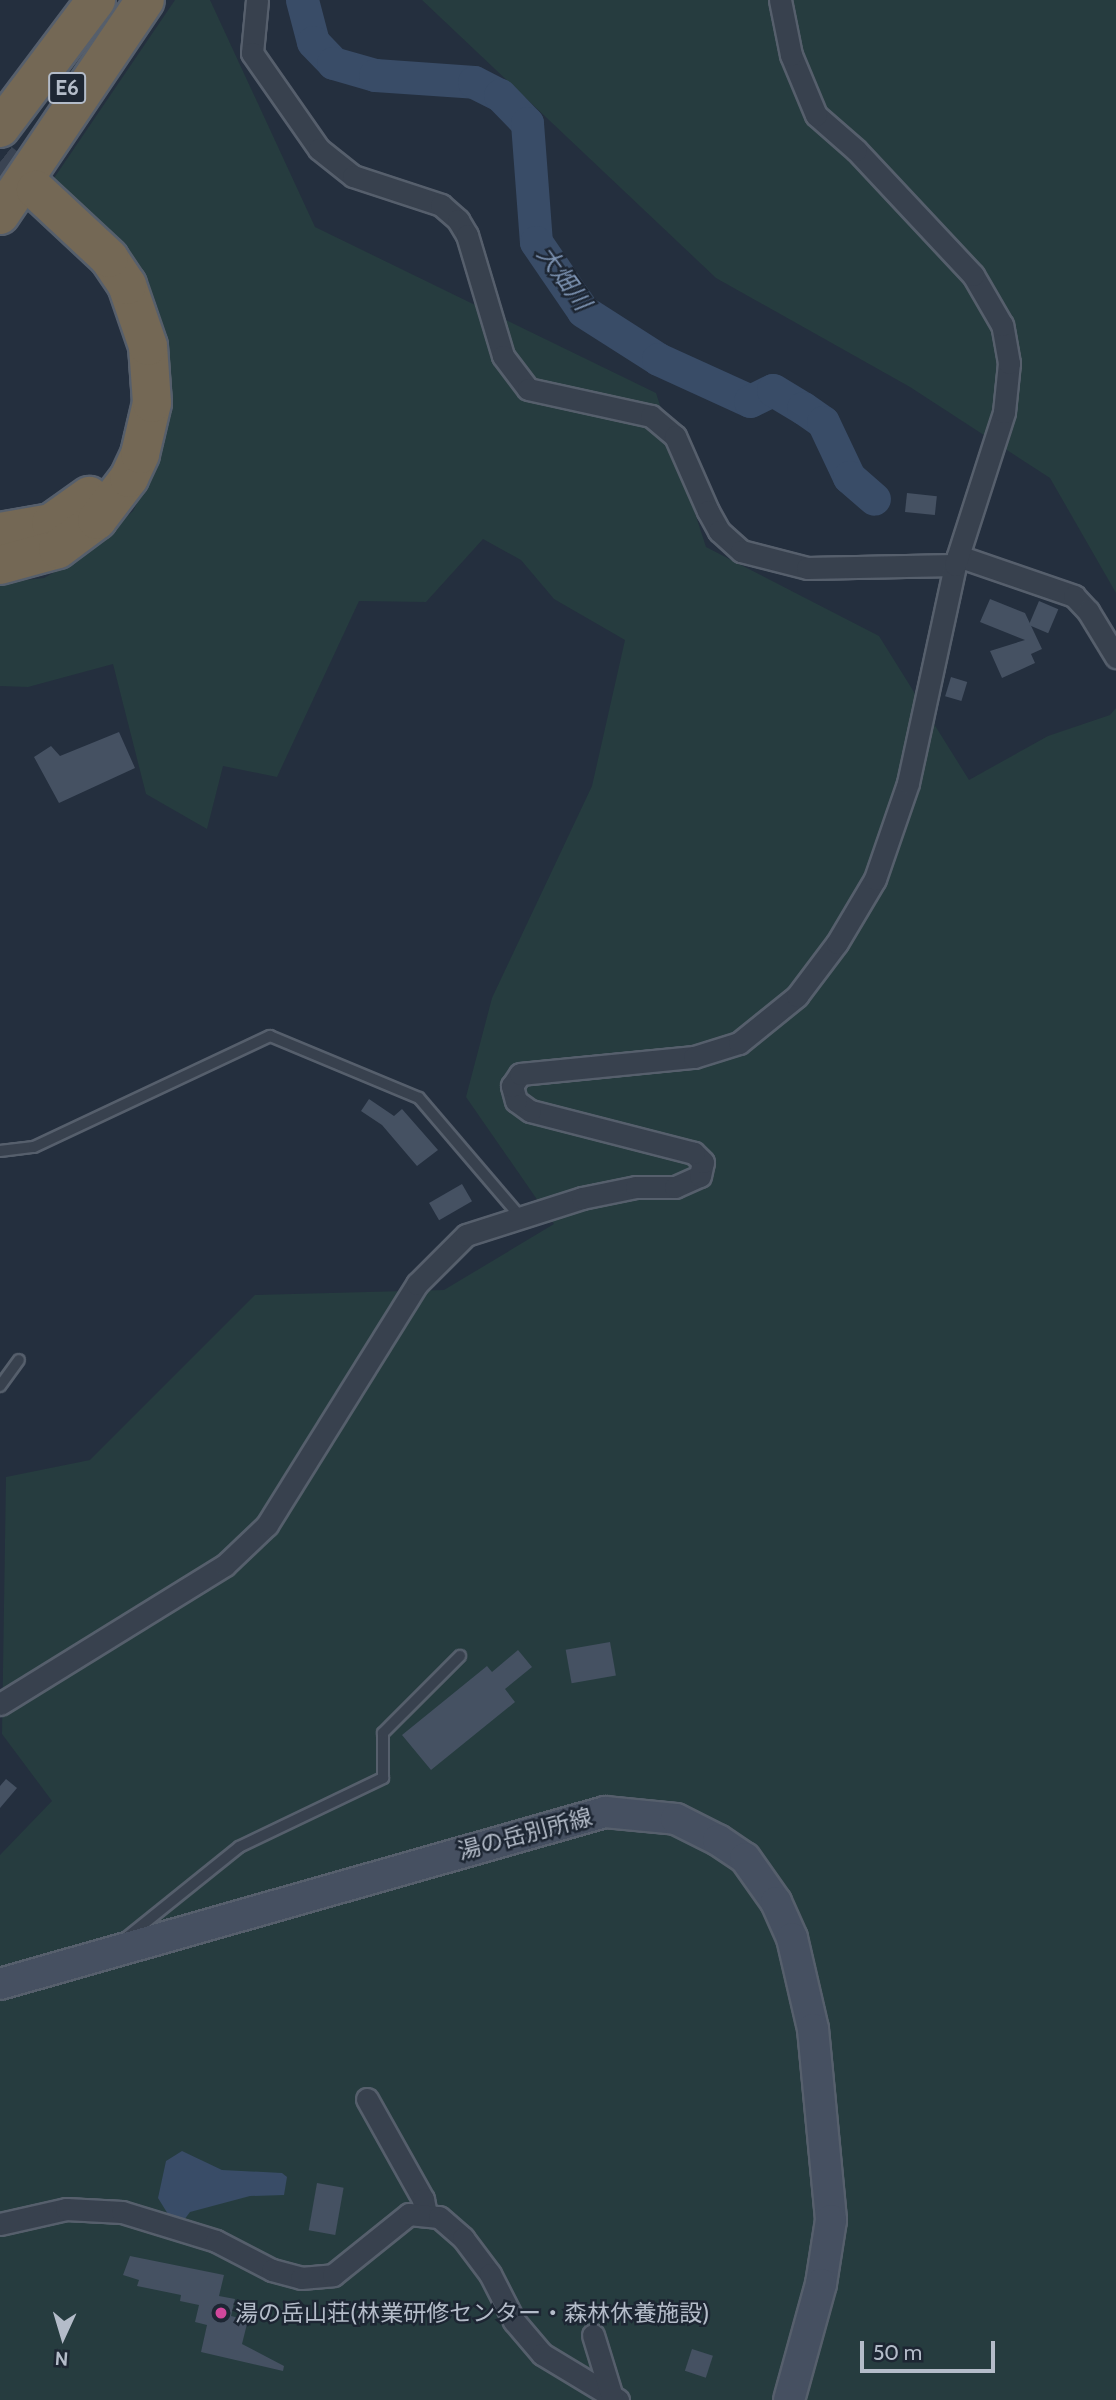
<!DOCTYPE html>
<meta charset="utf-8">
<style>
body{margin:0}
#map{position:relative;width:1116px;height:2400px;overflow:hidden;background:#242f3e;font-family:Cabin,"Noto Sans JP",sans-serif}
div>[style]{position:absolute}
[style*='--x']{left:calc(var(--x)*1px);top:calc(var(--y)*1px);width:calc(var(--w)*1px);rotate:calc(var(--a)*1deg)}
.green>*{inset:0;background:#263c3f}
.water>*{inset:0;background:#394c67}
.river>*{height:33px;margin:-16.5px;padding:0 16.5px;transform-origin:16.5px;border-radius:16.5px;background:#394c67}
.building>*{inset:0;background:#455162;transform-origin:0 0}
.highway-tunnel>*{height:38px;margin-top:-19px;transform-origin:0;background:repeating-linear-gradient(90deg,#3a4453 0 38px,transparent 0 57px)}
.roads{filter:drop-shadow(2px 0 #565f6c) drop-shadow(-2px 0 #565f6c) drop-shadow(0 2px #565f6c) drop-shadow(0 -2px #565f6c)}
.lane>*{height:10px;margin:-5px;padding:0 5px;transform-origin:5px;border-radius:5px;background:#38414e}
.street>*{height:21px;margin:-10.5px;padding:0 10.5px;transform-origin:10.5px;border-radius:10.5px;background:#38414e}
.secondary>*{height:30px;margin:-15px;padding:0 15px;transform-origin:15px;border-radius:15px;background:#465061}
.highway>*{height:38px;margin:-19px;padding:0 19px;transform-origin:19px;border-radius:19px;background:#746855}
.dots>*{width:19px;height:19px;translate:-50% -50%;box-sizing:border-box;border:4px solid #1d2633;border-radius:50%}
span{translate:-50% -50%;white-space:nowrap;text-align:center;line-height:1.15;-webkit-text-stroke:5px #1d2633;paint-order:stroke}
.shield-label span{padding:2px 5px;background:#1d2633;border:2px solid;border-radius:5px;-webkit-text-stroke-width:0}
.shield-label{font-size:21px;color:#b4bcc9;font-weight:700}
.street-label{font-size:23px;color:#b4bcc9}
.poi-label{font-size:23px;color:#b4bcc9}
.left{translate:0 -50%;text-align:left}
.water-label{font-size:24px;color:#7c92b1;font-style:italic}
.north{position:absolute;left:28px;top:2302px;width:70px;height:70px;-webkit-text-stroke:5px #1d2633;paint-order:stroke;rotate:184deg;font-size:19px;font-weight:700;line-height:28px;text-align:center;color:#b4bcc9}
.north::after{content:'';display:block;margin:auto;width:24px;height:32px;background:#b4bcc9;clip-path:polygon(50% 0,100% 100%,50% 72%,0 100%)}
.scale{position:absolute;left:860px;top:2341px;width:135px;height:32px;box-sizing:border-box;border:4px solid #b4bcc9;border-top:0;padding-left:9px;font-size:21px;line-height:24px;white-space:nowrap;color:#b4bcc9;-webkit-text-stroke:5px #1d2633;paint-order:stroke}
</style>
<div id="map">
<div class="green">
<i style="clip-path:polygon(175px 0,210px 0,315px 227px,656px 393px,706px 547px,879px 636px,969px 780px,1048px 736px,1110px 715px,1116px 708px,1116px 2400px,0 2400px,0 1855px,52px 1801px,2px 1734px,6px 1477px,90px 1460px,255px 1295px,444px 1290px,554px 1224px,466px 1097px,492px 998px,592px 786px,625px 640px,554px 599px,521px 560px,483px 539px,426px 602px,359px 601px,277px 777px,223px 766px,207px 829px,146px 794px,113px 664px,28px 687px,0 686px,0 583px,44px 578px,81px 557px,133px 511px,146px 486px,167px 395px,52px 181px)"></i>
<i style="clip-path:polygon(422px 0,1116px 0,1116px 593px,1050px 478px,910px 387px,716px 278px)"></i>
</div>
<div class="water">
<i style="clip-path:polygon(182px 2151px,222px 2170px,282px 2173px,287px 2177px,284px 2195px,250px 2196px,190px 2212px,184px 2220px,171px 2219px,158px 2198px,166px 2161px)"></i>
</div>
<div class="river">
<i style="--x:302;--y:0;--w:43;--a:75.3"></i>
<i style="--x:313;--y:42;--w:29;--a:46"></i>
<i style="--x:333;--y:63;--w:44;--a:15.9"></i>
<i style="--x:375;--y:75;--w:99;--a:4"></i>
<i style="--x:474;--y:82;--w:29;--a:27"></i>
<i style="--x:500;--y:95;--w:39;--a:46"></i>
<i style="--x:527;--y:123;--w:119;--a:85.7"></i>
<i style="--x:536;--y:242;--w:83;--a:55.7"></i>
<i style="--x:583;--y:311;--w:89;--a:32.6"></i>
<i style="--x:658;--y:359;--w:101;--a:24.5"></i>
<i style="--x:750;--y:401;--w:25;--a:-26"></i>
<i style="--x:773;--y:390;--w:35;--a:31"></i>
<i style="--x:803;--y:408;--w:24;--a:35"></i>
<i style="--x:823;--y:422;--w:61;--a:64.7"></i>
<i style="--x:849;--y:477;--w:33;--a:41"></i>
</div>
<div class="building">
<i style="left:907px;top:493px;width:30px;height:19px;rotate:6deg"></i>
<i style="clip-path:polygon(990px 599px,1025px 613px,1042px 649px,1031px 654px,1035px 663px,1002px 678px,990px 651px,1025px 640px,980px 622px)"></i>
<i style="left:1039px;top:601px;width:21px;height:26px;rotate:23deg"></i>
<i style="left:951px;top:677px;width:17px;height:20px;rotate:17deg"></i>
<i style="clip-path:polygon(119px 732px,135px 768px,59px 803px,34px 757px,51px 746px,60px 756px)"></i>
<i style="clip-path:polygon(369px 1099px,394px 1116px,402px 1109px,438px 1150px,417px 1166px,382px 1125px,361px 1111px)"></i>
<i style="left:462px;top:1184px;width:20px;height:38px;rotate:60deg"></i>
<i style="left:610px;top:1642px;width:34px;height:45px;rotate:80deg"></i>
<i style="clip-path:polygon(518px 1650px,532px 1667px,505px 1689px,515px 1702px,431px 1770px,402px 1735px,487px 1666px,492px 1672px)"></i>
<i style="clip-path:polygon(6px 1779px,17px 1788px,0 1808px,0 1786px)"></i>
<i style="left:317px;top:2183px;width:27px;height:48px;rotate:10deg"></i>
<i style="clip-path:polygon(130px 2256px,224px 2275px,219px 2296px,235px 2299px,231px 2316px,248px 2320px,242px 2344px,284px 2366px,283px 2371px,201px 2352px,207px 2325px,195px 2322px,199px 2305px,180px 2301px,181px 2295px,137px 2286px,139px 2280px,123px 2275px)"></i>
<i style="left:692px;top:2349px;width:22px;height:23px;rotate:18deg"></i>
</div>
<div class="highway-tunnel">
<i style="--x:0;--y:162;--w:46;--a:37.9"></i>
</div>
<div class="roads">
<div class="lane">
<i style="--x:0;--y:1151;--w:34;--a:-7"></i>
<i style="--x:34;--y:1147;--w:261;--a:-25.2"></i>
<i style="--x:270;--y:1036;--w:161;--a:22.6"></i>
<i style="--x:419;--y:1098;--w:154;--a:49.5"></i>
<i style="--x:0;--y:1386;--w:32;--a:-54"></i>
<i style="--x:126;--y:1938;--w:145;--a:-38.8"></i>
<i style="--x:239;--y:1847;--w:160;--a:-25.6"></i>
<i style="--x:383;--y:1778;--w:45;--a:-90"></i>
<i style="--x:383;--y:1733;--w:109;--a:-45"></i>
</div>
<div class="street">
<i style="--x:257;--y:0;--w:53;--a:95.4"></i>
<i style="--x:252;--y:53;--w:117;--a:55.1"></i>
<i style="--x:319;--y:149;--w:43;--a:38.5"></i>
<i style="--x:353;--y:176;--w:93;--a:18.2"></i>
<i style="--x:441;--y:205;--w:23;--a:41"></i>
<i style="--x:458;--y:220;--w:17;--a:59"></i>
<i style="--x:467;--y:235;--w:126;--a:73.4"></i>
<i style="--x:503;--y:356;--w:41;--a:52.9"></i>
<i style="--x:528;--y:389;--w:126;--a:12.4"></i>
<i style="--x:651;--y:416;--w:31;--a:40"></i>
<i style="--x:675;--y:436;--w:82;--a:66.3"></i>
<i style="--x:708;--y:511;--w:23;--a:61"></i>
<i style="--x:719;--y:531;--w:30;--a:42"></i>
<i style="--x:741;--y:551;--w:68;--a:14.4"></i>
<i style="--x:807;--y:568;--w:148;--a:-1.2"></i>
<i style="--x:958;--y:556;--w:123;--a:19"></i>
<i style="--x:1074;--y:596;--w:21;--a:47"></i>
<i style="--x:1088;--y:611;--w:54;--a:58.7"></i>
<i style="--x:0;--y:1704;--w:264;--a:-31.7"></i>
<i style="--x:225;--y:1565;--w:58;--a:-43.6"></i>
<i style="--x:267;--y:1525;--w:284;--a:-58.1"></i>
<i style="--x:417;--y:1284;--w:69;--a:-45"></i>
<i style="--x:466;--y:1235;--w:122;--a:-17.7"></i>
<i style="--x:582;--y:1198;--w:55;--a:-11.5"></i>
<i style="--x:636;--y:1187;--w:39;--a:0"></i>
<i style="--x:675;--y:1187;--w:27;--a:-24"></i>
<i style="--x:700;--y:1176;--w:14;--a:-78"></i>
<i style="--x:703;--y:1162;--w:13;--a:-135"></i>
<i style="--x:694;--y:1153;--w:169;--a:-165.6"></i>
<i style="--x:530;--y:1111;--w:17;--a:-144"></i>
<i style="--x:516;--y:1101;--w:16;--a:-105"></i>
<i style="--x:512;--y:1086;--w:14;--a:-56"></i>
<i style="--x:520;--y:1074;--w:175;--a:-5.6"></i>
<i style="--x:694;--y:1057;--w:47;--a:-17.3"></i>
<i style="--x:739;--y:1043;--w:75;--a:-39"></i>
<i style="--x:797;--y:996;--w:66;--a:-53"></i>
<i style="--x:837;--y:943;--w:74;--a:-59.3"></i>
<i style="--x:875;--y:879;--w:102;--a:-71"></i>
<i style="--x:908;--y:783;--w:223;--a:-77.8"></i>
<i style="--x:955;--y:565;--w:161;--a:-72.2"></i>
<i style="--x:1004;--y:412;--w:49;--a:-84.2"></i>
<i style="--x:1009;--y:363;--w:39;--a:-100"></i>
<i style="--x:1002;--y:325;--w:58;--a:-120.1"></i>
<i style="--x:973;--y:275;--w:171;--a:-133.1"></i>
<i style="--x:856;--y:150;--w:53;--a:-138.8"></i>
<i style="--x:816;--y:115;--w:65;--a:-112.6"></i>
<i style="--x:791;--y:55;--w:56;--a:-101.3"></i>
<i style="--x:367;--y:2099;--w:115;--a:60.8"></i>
<i style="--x:423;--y:2199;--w:15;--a:79"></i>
<i style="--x:0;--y:2224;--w:68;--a:-12.8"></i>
<i style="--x:66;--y:2209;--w:56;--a:3.1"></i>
<i style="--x:122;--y:2212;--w:98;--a:17.1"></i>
<i style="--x:216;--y:2241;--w:63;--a:27.4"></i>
<i style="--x:272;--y:2270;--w:30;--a:15"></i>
<i style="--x:301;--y:2278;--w:32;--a:-5"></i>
<i style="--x:333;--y:2275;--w:97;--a:-38.8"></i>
<i style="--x:409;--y:2214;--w:30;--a:6"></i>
<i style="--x:439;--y:2217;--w:32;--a:41"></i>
<i style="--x:463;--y:2238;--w:45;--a:53.1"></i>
<i style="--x:490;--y:2274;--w:53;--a:62.9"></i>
<i style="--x:514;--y:2321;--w:43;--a:49.7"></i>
<i style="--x:542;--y:2354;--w:89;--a:31.2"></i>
<i style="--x:593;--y:2335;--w:65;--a:73"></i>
</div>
<div class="secondary">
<i style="--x:0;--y:1984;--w:629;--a:-15.87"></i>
<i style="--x:605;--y:1812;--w:71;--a:5.6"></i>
<i style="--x:676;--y:1819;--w:47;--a:26.6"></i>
<i style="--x:718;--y:1840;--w:32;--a:34"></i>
<i style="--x:745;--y:1858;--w:54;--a:54.8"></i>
<i style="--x:776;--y:1902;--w:39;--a:66"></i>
<i style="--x:792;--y:1938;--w:93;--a:77"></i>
<i style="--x:813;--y:2029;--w:192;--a:84.6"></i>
<i style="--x:831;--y:2220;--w:65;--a:98.9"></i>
<i style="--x:821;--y:2284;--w:120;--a:105.4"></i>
</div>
<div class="highway">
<i style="--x:0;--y:128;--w:160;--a:-53.1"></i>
<i style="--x:0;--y:215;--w:259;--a:-56"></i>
<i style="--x:0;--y:532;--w:52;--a:-10"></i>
<i style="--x:51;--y:523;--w:47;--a:-35.4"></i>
<i style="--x:0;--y:565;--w:60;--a:-15.4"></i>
<i style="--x:58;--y:549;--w:49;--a:-36.6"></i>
<i style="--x:97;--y:520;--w:53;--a:-52.7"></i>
<i style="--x:129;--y:478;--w:26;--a:-65"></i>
<i style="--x:140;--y:454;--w:52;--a:-76.8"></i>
<i style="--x:152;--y:403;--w:57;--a:-94"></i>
<i style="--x:148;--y:346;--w:65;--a:-109"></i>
<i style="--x:127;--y:285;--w:32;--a:-124"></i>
<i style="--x:109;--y:258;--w:100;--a:-137"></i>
</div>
</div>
<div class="dots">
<i style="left:221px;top:2313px;background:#d1479c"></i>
</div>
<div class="shield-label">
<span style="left:67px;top:88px">E6</span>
</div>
<div class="street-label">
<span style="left:525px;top:1834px;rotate:-15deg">湯の岳別所線</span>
</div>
<div class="poi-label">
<span class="left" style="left:235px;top:2313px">湯の岳山荘(林業研修センター・森林休養施設)</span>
</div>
<div class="water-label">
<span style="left:564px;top:278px;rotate:54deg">大畑川</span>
</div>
<div class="north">N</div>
<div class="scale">50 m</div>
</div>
